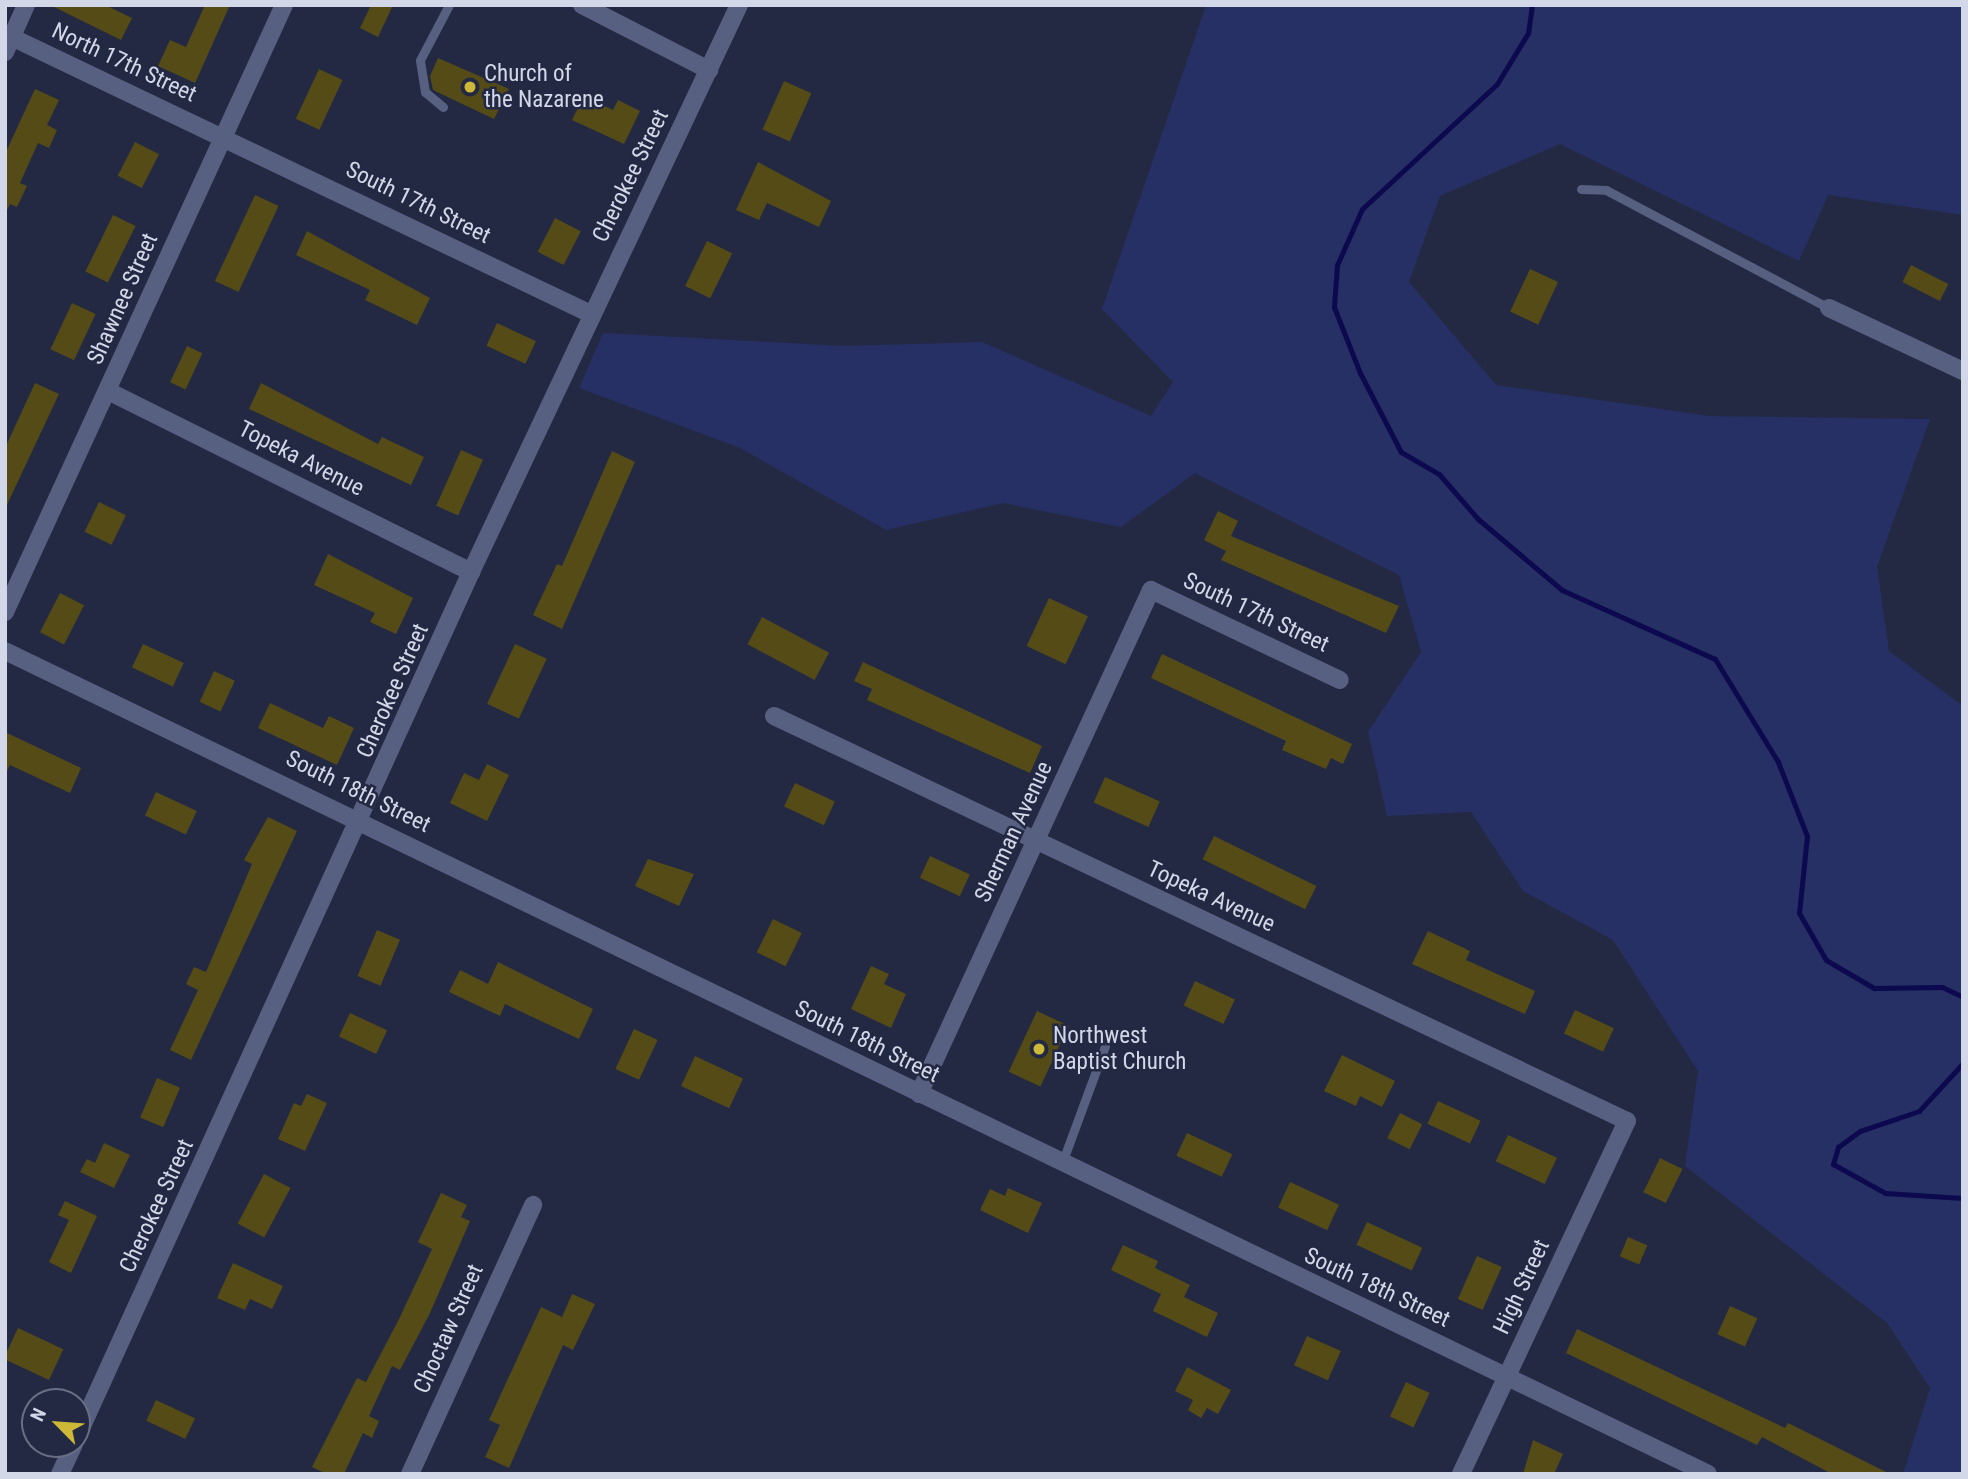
<!DOCTYPE html>
<style>
body{margin:0}
#map{position:relative;width:1968px;height:1479px;overflow:hidden;background:#232943;font-family:"Roboto Condensed",sans-serif}
div>[style]{position:absolute}
[style*='--x']{left:calc(var(--x)*1px);top:calc(var(--y)*1px);width:calc(var(--w)*1px);rotate:calc(var(--a)*1deg)}
.green>*{inset:0;background:#263064}
.stream>*{height:5px;margin:-2.5px;padding:0 2.5px;transform-origin:2.5px;border-radius:2.5px;background:#0c094f}
.building>*{inset:0;background:#544b16;transform-origin:0 0}
.service>*{height:9px;margin:-4.5px;padding:0 4.5px;transform-origin:4.5px;border-radius:4.5px;background:#576081}
.minor>*{height:18px;margin:-9px;padding:0 9px;transform-origin:9px;border-radius:9px;background:#576081}
.tertiary>*{height:18px;margin:-9px;padding:0 9px;transform-origin:9px;border-radius:9px;background:#576081}
.dots>*{width:19px;height:19px;translate:-50% -50%;box-sizing:border-box;border:4px solid #232943;border-radius:50%}
span{translate:-50% -50%;white-space:nowrap;text-align:center;line-height:1.15;-webkit-text-stroke:5px #232943;paint-order:stroke}
.street-label{font-size:23px;color:#d3d8e9}
.poi-label{font-size:23px;color:#d3d8e9}
.left{translate:0 -50%;text-align:left}
.frame{position:absolute;inset:0;border:7px solid #d3d8e9;pointer-events:none}
.north{position:absolute;left:21px;top:1388px;width:70px;height:70px;box-sizing:border-box;background:#232943;border:2px solid #696f85;border-radius:50%;rotate:295deg;font-size:19px;font-weight:700;line-height:28px;text-align:center;color:#d3d8e9}
.north::after{content:'';display:block;margin:auto;width:24px;height:32px;background:#ceb837;clip-path:polygon(50% 0,100% 100%,50% 72%,0 100%)}
</style>
<div id="map">
<div class="green">
<i style="clip-path:polygon(1206px 5px,1963px 5px,1963px 215px,1828px 195px,1799px 261px,1560px 144px,1440px 196px,1409px 282px,1496px 385px,1709px 416px,1930px 419px,1877px 567px,1889px 651px,1963px 706px,1963px 1474px,1903px 1474px,1930px 1388px,1887px 1323px,1685px 1166px,1698px 1071px,1613px 940px,1523px 891px,1471px 812px,1387px 816px,1368px 732px,1421px 652px,1399px 575px,1195px 473px,1121px 527px,1003px 503px,886px 530px,738px 447px,579px 388px,603px 333px,844px 346px,982px 342px,1151px 416px,1173px 382px,1102px 309px)"></i>
</div>
<div class="stream">
<i style="--x:1532;--y:5;--w:28;--a:98"></i>
<i style="--x:1528;--y:33;--w:60;--a:121.3"></i>
<i style="--x:1497;--y:84;--w:184;--a:137.2"></i>
<i style="--x:1362;--y:209;--w:61;--a:114.1"></i>
<i style="--x:1337;--y:265;--w:42;--a:94.1"></i>
<i style="--x:1334;--y:307;--w:71;--a:68.5"></i>
<i style="--x:1360;--y:373;--w:89;--a:62.6"></i>
<i style="--x:1401;--y:452;--w:44;--a:30.1"></i>
<i style="--x:1439;--y:474;--w:60;--a:49.1"></i>
<i style="--x:1478;--y:519;--w:110;--a:40.2"></i>
<i style="--x:1562;--y:590;--w:168;--a:24.3"></i>
<i style="--x:1715;--y:659;--w:121;--a:58.5"></i>
<i style="--x:1778;--y:762;--w:79;--a:68.6"></i>
<i style="--x:1807;--y:836;--w:77;--a:95.9"></i>
<i style="--x:1799;--y:913;--w:54;--a:60.1"></i>
<i style="--x:1826;--y:960;--w:56;--a:30.3"></i>
<i style="--x:1874;--y:988;--w:68;--a:-0.8"></i>
<i style="--x:1942;--y:987;--w:23;--a:25"></i>
<i style="--x:1963;--y:1063;--w:65;--a:132.5"></i>
<i style="--x:1919;--y:1111;--w:62;--a:161.3"></i>
<i style="--x:1860;--y:1131;--w:27;--a:144"></i>
<i style="--x:1838;--y:1147;--w:18;--a:106"></i>
<i style="--x:1833;--y:1164;--w:60;--a:29.1"></i>
<i style="--x:1885;--y:1193;--w:78;--a:3.7"></i>
</div>
<div class="building">
<i style="clip-path:polygon(50px 5px,105px 5px,132px 18px,121px 40px)"></i>
<i style="clip-path:polygon(205px 5px,230px 5px,195px 83px,158px 66px,170px 40px,186px 47px)"></i>
<i style="clip-path:polygon(371px 5px,393px 5px,378px 37px,360px 28px)"></i>
<i style="clip-path:polygon(438px 58px,509px 89px,494px 119px,433px 90px,430px 76px)"></i>
<i style="left:319px;top:69px;width:26px;height:55px;rotate:25deg"></i>
<i style="left:784px;top:81px;width:30px;height:53px;rotate:24deg"></i>
<i style="clip-path:polygon(35px 89px,59px 100px,47px 125px,57px 130px,49px 148px,38px 143px,20px 183px,27px 186px,17px 207px,10px 204px,5px 214px,5px 154px)"></i>
<i style="clip-path:polygon(584px 96px,613px 110px,618px 100px,640px 111px,624px 144px,572px 120px)"></i>
<i style="left:135px;top:142px;width:27px;height:38px;rotate:27deg"></i>
<i style="clip-path:polygon(758px 162px,831px 201px,819px 227px,767px 203px,759px 220px,736px 210px)"></i>
<i style="left:255px;top:195px;width:26px;height:95px;rotate:25deg"></i>
<i style="left:113px;top:215px;width:25px;height:63px;rotate:26deg"></i>
<i style="left:555px;top:218px;width:29px;height:38px;rotate:27deg"></i>
<i style="clip-path:polygon(307px 231px,430px 298px,417px 325px,365px 300px,370px 290px,296px 255px)"></i>
<i style="left:707px;top:241px;width:28px;height:50px;rotate:26deg"></i>
<i style="left:1911px;top:265px;width:42px;height:19px;rotate:27deg"></i>
<i style="left:1530px;top:269px;width:31px;height:47px;rotate:25deg"></i>
<i style="left:72px;top:303px;width:26px;height:51px;rotate:25deg"></i>
<i style="left:497px;top:323px;width:43px;height:25px;rotate:25deg"></i>
<i style="left:187px;top:346px;width:17px;height:40px;rotate:25deg"></i>
<i style="clip-path:polygon(35px 383px,59px 394px,5px 509px,5px 448px)"></i>
<i style="clip-path:polygon(261px 383px,378px 444px,382px 437px,424px 457px,411px 485px,249px 409px)"></i>
<i style="left:461px;top:450px;width:24px;height:61px;rotate:24deg"></i>
<i style="clip-path:polygon(612px 451px,635px 462px,562px 629px,533px 615px,557px 564px,562px 566px)"></i>
<i style="left:99px;top:502px;width:30px;height:33px;rotate:26deg"></i>
<i style="clip-path:polygon(1218px 511px,1238px 521px,1231px 536px,1399px 606px,1386px 633px,1221px 560px,1226px 551px,1204px 540px)"></i>
<i style="clip-path:polygon(328px 554px,413px 598px,396px 634px,370px 622px,375px 613px,314px 585px)"></i>
<i style="left:60px;top:593px;width:27px;height:44px;rotate:27deg"></i>
<i style="left:1049px;top:598px;width:43px;height:53px;rotate:25deg"></i>
<i style="left:762px;top:617px;width:76px;height:31px;rotate:28deg"></i>
<i style="left:143px;top:644px;width:45px;height:26px;rotate:25deg"></i>
<i style="left:515px;top:644px;width:35px;height:66px;rotate:25deg"></i>
<i style="clip-path:polygon(1162px 654px,1352px 744px,1343px 764px,1331px 758px,1326px 769px,1282px 750px,1286px 741px,1151px 678px)"></i>
<i style="clip-path:polygon(863px 662px,1042px 746px,1030px 773px,867px 700px,872px 689px,854px 681px)"></i>
<i style="left:214px;top:671px;width:23px;height:34px;rotate:25deg"></i>
<i style="clip-path:polygon(270px 703px,323px 728px,329px 716px,354px 728px,337px 765px,258px 728px)"></i>
<i style="clip-path:polygon(5px 732px,81px 768px,70px 793px,10px 765px,5px 775px)"></i>
<i style="clip-path:polygon(487px 764px,509px 775px,487px 821px,450px 803px,464px 773px,479px 780px)"></i>
<i style="left:1105px;top:777px;width:60px;height:28px;rotate:24deg"></i>
<i style="left:795px;top:783px;width:44px;height:26px;rotate:25deg"></i>
<i style="left:156px;top:792px;width:45px;height:26px;rotate:25deg"></i>
<i style="clip-path:polygon(268px 817px,297px 831px,191px 1060px,170px 1050px,198px 990px,186px 984px,194px 967px,206px 972px,252px 864px,244px 860px)"></i>
<i style="left:1214px;top:836px;width:114px;height:26px;rotate:26deg"></i>
<i style="left:930px;top:856px;width:44px;height:24px;rotate:25deg"></i>
<i style="clip-path:polygon(648px 859px,694px 874px,679px 906px,635px 886px)"></i>
<i style="left:773px;top:919px;width:32px;height:37px;rotate:26deg"></i>
<i style="left:377px;top:930px;width:25px;height:50px;rotate:23deg"></i>
<i style="clip-path:polygon(1428px 931px,1470px 951px,1466px 960px,1535px 991px,1525px 1014px,1412px 964px)"></i>
<i style="clip-path:polygon(498px 962px,593px 1009px,579px 1039px,505px 1004px,500px 1016px,449px 992px,460px 970px,488px 984px)"></i>
<i style="clip-path:polygon(871px 966px,889px 974px,884px 984px,906px 994px,891px 1028px,851px 1009px)"></i>
<i style="left:1195px;top:981px;width:44px;height:27px;rotate:25deg"></i>
<i style="left:1575px;top:1010px;width:43px;height:26px;rotate:25deg"></i>
<i style="left:1037px;top:1011px;width:35px;height:67px;rotate:25deg"></i>
<i style="left:350px;top:1013px;width:41px;height:26px;rotate:25deg"></i>
<i style="left:634px;top:1029px;width:26px;height:44px;rotate:25deg"></i>
<i style="clip-path:polygon(1342px 1055px,1395px 1081px,1382px 1107px,1360px 1096px,1356px 1106px,1324px 1091px)"></i>
<i style="left:695px;top:1056px;width:53px;height:33px;rotate:25deg"></i>
<i style="left:157px;top:1078px;width:25px;height:43px;rotate:23deg"></i>
<i style="clip-path:polygon(307px 1094px,327px 1103px,305px 1151px,278px 1139px,294px 1103px,301px 1106px)"></i>
<i style="left:1438px;top:1101px;width:47px;height:25px;rotate:25deg"></i>
<i style="left:1400px;top:1113px;width:25px;height:28px;rotate:27deg"></i>
<i style="left:1187px;top:1133px;width:50px;height:25px;rotate:25deg"></i>
<i style="left:1508px;top:1135px;width:54px;height:29px;rotate:25deg"></i>
<i style="clip-path:polygon(104px 1143px,130px 1155px,114px 1188px,80px 1172px,87px 1159px,95px 1163px)"></i>
<i style="left:1660px;top:1158px;width:25px;height:38px;rotate:26deg"></i>
<i style="left:264px;top:1174px;width:30px;height:56px;rotate:28deg"></i>
<i style="left:1290px;top:1182px;width:54px;height:28px;rotate:25deg"></i>
<i style="clip-path:polygon(1008px 1188px,1042px 1203px,1028px 1233px,980px 1210px,990px 1189px,1005px 1196px)"></i>
<i style="clip-path:polygon(441px 1193px,467px 1205px,461px 1217px,470px 1221px,430px 1313px,400px 1370px,392px 1366px,369px 1416px,379px 1421px,372px 1438px,363px 1433px,344px 1474px,327px 1474px,312px 1467px,357px 1378px,366px 1382px,398px 1321px,432px 1249px,418px 1242px)"></i>
<i style="clip-path:polygon(65px 1201px,97px 1216px,71px 1273px,49px 1262px,69px 1220px,58px 1215px)"></i>
<i style="left:1367px;top:1222px;width:61px;height:25px;rotate:25deg"></i>
<i style="left:1628px;top:1237px;width:21px;height:21px;rotate:23deg"></i>
<i style="clip-path:polygon(1123px 1245px,1158px 1261px,1155px 1268px,1190px 1285px,1184px 1297px,1218px 1313px,1207px 1337px,1153px 1311px,1161px 1294px,1111px 1270px)"></i>
<i style="left:1477px;top:1256px;width:27px;height:47px;rotate:24deg"></i>
<i style="clip-path:polygon(233px 1263px,283px 1286px,272px 1309px,250px 1299px,245px 1310px,217px 1298px)"></i>
<i style="clip-path:polygon(572px 1294px,595px 1304px,573px 1350px,563px 1345px,509px 1468px,485px 1457px,500px 1425px,489px 1420px,541px 1307px,562px 1317px)"></i>
<i style="left:1730px;top:1306px;width:30px;height:31px;rotate:24deg"></i>
<i style="left:18px;top:1328px;width:50px;height:34px;rotate:25deg"></i>
<i style="clip-path:polygon(1577px 1329px,1785px 1428px,1788px 1423px,1890px 1474px,1832px 1474px,1762px 1437px,1757px 1445px,1566px 1353px)"></i>
<i style="left:1307px;top:1336px;width:37px;height:32px;rotate:24deg"></i>
<i style="clip-path:polygon(1187px 1367px,1231px 1390px,1218px 1414px,1207px 1408px,1201px 1418px,1188px 1410px,1193px 1400px,1175px 1391px)"></i>
<i style="left:1406px;top:1382px;width:26px;height:38px;rotate:25deg"></i>
<i style="left:156px;top:1400px;width:43px;height:23px;rotate:25deg"></i>
<i style="clip-path:polygon(1533px 1440px,1563px 1454px,1554px 1474px,1523px 1474px)"></i>
</div>
<div class="service">
<i style="--x:443;--y:107;--w:23;--a:-140"></i>
<i style="--x:425;--y:92;--w:32;--a:-99"></i>
<i style="--x:420;--y:60;--w:62;--a:-62.2"></i>
<i style="--x:1581;--y:189;--w:25;--a:2"></i>
<i style="--x:1606;--y:190;--w:252;--a:27.9"></i>
<i style="--x:1062;--y:1163;--w:125;--a:-69.8"></i>
</div>
<div class="minor">
<i style="--x:582;--y:5;--w:143;--a:27.1"></i>
<i style="--x:5;--y:34;--w:649;--a:25.54"></i>
<i style="--x:5;--y:52;--w:51;--a:-65.9"></i>
<i style="--x:1829;--y:308;--w:148;--a:25.2"></i>
<i style="--x:108;--y:391;--w:406;--a:26.5"></i>
<i style="--x:5;--y:651;--w:1891;--a:25.79"></i>
<i style="--x:774;--y:716;--w:944;--a:25.4"></i>
<i style="--x:1627;--y:1121;--w:390;--a:115.2"></i>
<i style="--x:919;--y:1094;--w:555;--a:-65.28"></i>
<i style="--x:1151;--y:590;--w:209;--a:25.5"></i>
<i style="--x:77;--y:1437;--w:951;--a:-65.51"></i>
<i style="--x:471;--y:572;--w:627;--a:-64.7"></i>
<i style="--x:60;--y:1474;--w:33;--a:-65"></i>
<i style="--x:410;--y:1474;--w:296;--a:-65.4"></i>
</div>
<div class="tertiary">
<i style="--x:5;--y:612;--w:668;--a:-65.31"></i>
</div>
<div class="dots">
<i style="left:470px;top:87px;background:#ceb837"></i>
<i style="left:1039px;top:1049px;background:#ceb837"></i>
</div>
<div class="street-label">
<span style="left:124px;top:63px;rotate:25deg">North 17th Street</span>
<span style="left:631px;top:176px;rotate:-64deg">Cherokee Street</span>
<span style="left:418px;top:203px;rotate:26deg">South 17th Street</span>
<span style="left:123px;top:299px;rotate:-66deg">Shawnee Street</span>
<span style="left:301px;top:459px;rotate:27deg">Topeka Avenue</span>
<span style="left:1256px;top:613px;rotate:25deg">South 17th Street</span>
<span style="left:393px;top:691px;rotate:-66deg">Cherokee Street</span>
<span style="left:358px;top:792px;rotate:26deg">South 18th Street</span>
<span style="left:1014px;top:832px;rotate:-65deg">Sherman Avenue</span>
<span style="left:1211px;top:897px;rotate:25deg">Topeka Avenue</span>
<span style="left:867px;top:1042px;rotate:26deg">South 18th Street</span>
<span style="left:157px;top:1206px;rotate:-65deg">Cherokee Street</span>
<span style="left:1522px;top:1287px;rotate:-65deg">High Street</span>
<span style="left:1377px;top:1288px;rotate:25deg">South 18th Street</span>
<span style="left:449px;top:1329px;rotate:-66deg">Choctaw Street</span>
</div>
<div class="poi-label">
<span class="left" style="left:484px;top:87px">Church of<br>the Nazarene</span>
<span class="left" style="left:1053px;top:1049px">Northwest<br>Baptist Church</span>
</div>
<div class="frame"></div>
<div class="north">N</div>
</div>
